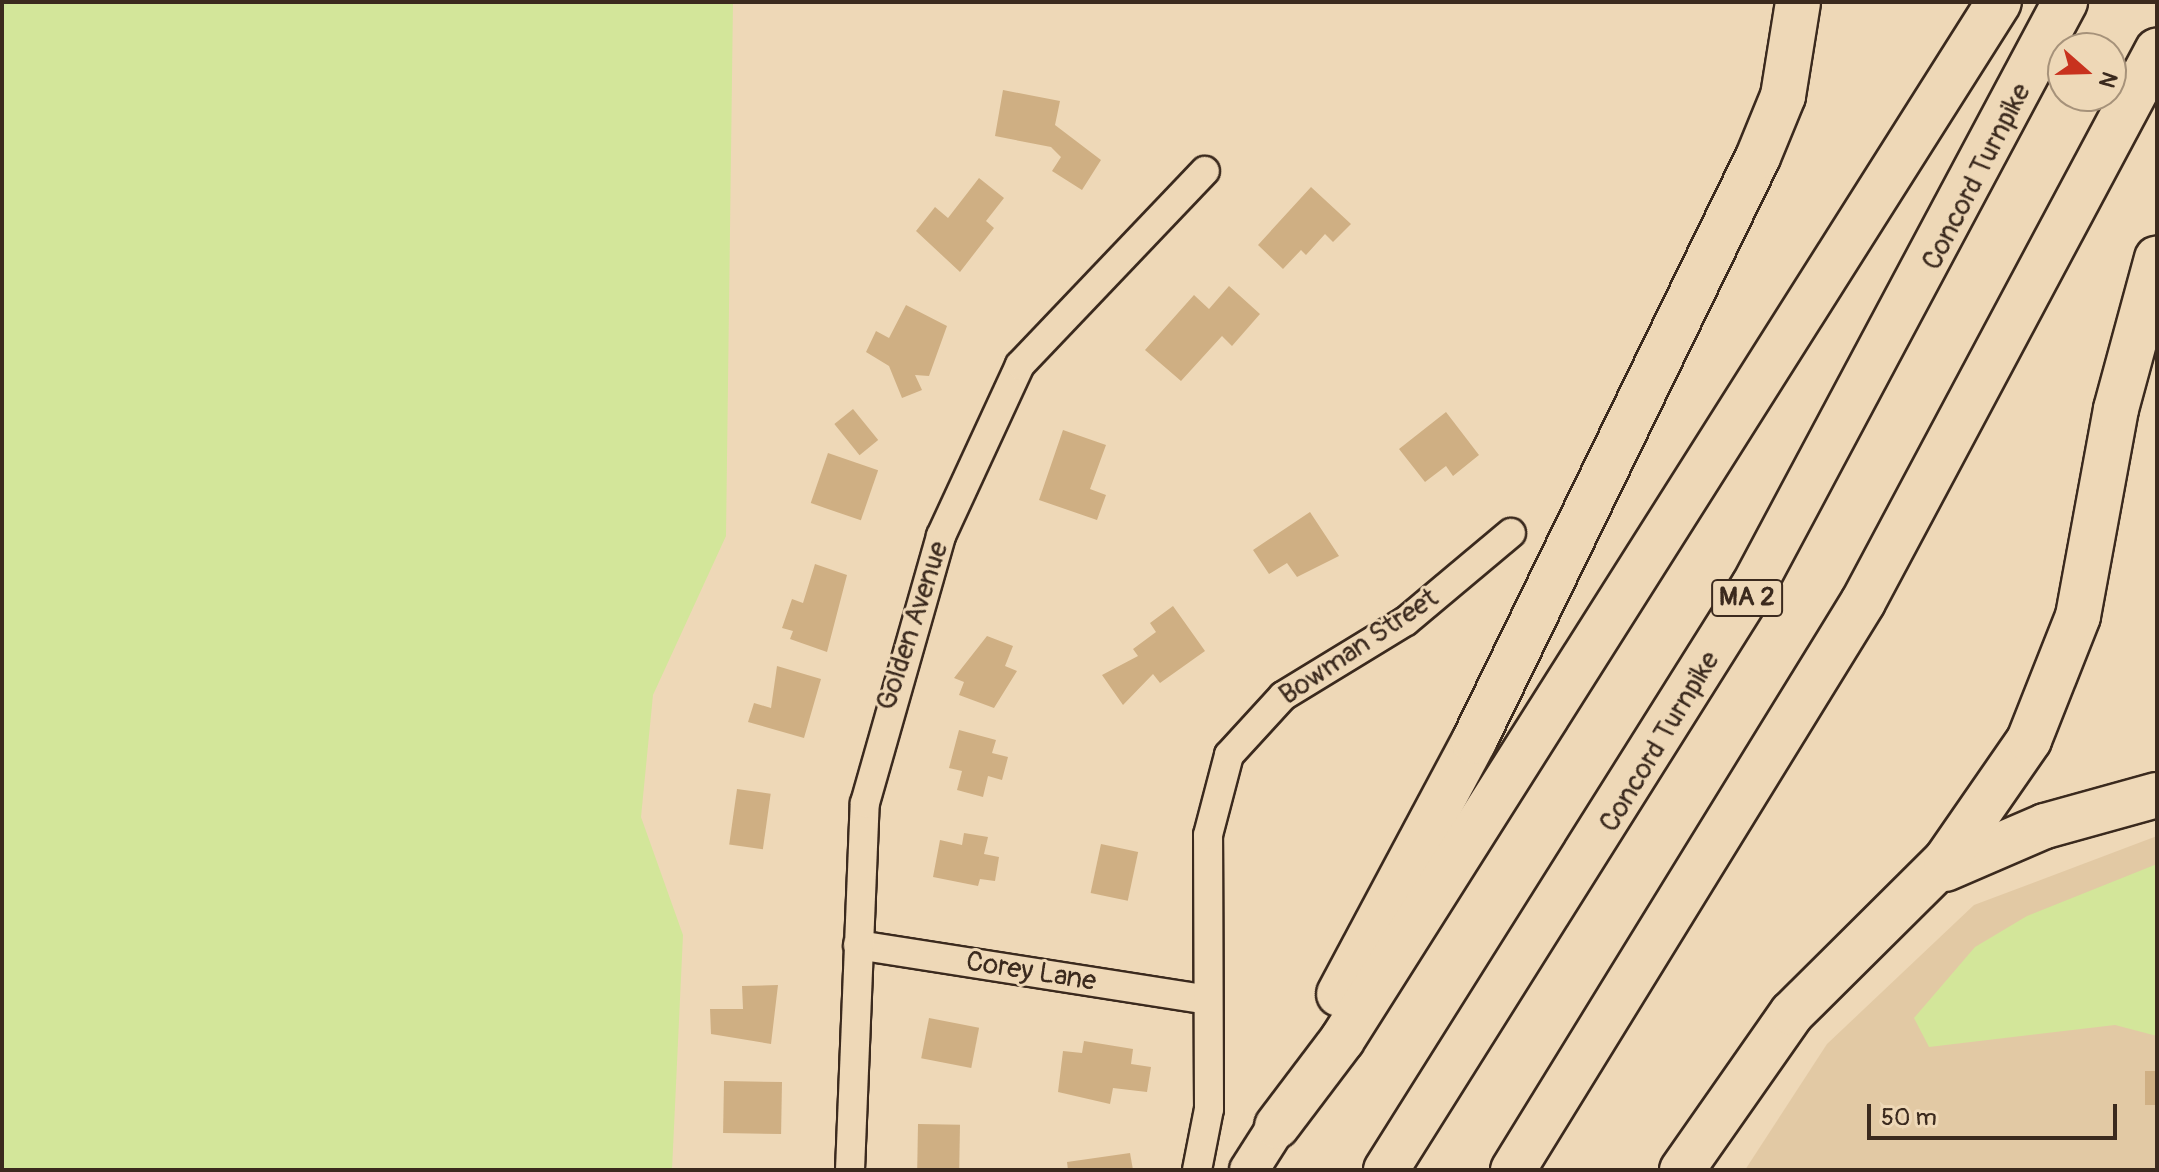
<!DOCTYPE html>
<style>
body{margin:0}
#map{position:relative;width:2159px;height:1172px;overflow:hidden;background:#eed8b7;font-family:Pangolin,sans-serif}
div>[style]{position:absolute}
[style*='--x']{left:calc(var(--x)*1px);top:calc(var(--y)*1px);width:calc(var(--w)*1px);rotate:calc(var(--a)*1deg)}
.built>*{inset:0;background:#e2c9a4}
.green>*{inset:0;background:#d3e69a}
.building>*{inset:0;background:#cfaf83;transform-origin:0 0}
.roads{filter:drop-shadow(2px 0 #3b2a1e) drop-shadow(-2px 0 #3b2a1e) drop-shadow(0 2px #3b2a1e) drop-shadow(0 -2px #3b2a1e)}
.street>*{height:28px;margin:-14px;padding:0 14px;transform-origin:14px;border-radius:14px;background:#eed8b7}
.secondary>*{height:38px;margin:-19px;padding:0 19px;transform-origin:19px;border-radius:19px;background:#eed8b7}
.highway>*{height:44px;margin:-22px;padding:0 22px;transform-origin:22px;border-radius:22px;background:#eed8b7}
span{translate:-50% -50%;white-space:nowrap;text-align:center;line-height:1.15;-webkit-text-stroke:6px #eed8b7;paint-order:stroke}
.shield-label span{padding:2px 6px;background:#eed8b7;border:2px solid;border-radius:6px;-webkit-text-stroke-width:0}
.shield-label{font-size:26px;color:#3b2a1e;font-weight:700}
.street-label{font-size:28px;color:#3b2a1e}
.frame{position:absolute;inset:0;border:4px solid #3b2a1e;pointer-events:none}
.north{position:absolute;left:2047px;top:32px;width:80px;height:80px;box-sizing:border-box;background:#eed8b7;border:2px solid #a6927a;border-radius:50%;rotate:110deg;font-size:22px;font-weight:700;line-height:32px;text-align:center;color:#3b2a1e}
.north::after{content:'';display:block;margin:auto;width:28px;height:36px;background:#c8321e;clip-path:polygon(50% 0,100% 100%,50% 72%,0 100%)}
.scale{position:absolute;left:1867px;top:1104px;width:250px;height:36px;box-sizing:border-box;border:4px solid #3b2a1e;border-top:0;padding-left:10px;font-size:24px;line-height:28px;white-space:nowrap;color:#3b2a1e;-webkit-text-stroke:6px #eed8b7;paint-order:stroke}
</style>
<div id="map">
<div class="built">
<i style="clip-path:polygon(2157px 836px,2157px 1170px,1745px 1170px,1827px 1044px,1974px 905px)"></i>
</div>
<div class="green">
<i style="clip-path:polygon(2px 2px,733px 2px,726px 536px,653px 695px,641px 817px,683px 935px,672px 1170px,2px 1170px)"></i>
<i style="clip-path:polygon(2157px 864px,2157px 1036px,2115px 1025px,1929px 1047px,1914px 1018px,1975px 947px,2027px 916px)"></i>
</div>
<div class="building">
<i style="clip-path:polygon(1003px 90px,1060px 101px,1055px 125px,1101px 160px,1082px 190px,1052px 171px,1061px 157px,1051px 147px,995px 136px)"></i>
<i style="clip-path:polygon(979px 178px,1004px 198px,986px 221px,994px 228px,960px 272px,916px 231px,935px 207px,948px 218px)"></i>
<i style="clip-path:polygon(1311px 187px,1351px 224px,1333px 242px,1325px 234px,1306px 255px,1301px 250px,1283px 269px,1258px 245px)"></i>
<i style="clip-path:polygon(1229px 286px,1260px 314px,1232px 346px,1222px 336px,1181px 381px,1145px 350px,1194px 295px,1209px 309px)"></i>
<i style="clip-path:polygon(906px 305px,947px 326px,929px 376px,915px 375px,922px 390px,902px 398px,889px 366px,866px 352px,876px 331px,889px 338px)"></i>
<i style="left:853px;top:409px;width:40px;height:24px;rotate:51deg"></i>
<i style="clip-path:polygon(1446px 412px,1479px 455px,1453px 476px,1446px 466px,1425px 482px,1399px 449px)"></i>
<i style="clip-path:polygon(1063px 430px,1106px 445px,1090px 489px,1106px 495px,1097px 520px,1039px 500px)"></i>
<i style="left:828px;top:453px;width:53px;height:53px;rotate:19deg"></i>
<i style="clip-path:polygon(1310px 512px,1339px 556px,1297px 577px,1287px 563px,1269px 574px,1253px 550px)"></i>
<i style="clip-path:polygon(815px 564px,847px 575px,827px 652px,790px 639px,793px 631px,782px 628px,792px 599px,803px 603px)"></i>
<i style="clip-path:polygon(1173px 606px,1205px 651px,1160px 683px,1153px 674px,1123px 705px,1102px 675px,1138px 656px,1133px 649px,1156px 632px,1150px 623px)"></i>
<i style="clip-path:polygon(987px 636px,1013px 646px,1005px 666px,1017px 671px,994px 708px,959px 695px,964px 682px,954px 678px)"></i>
<i style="clip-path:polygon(777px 666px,821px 679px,804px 738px,748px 722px,754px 703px,771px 708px)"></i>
<i style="clip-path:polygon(959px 730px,996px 740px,992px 753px,1008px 757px,1002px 780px,988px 776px,983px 797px,957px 790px,962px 771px,949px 768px)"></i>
<i style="left:737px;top:789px;width:34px;height:56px;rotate:8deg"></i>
<i style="clip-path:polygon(964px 833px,988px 837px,984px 854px,999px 857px,995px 881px,980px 879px,978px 886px,933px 877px,940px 840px,962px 845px)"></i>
<i style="left:1101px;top:844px;width:38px;height:50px;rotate:12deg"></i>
<i style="clip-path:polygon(778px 985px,771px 1044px,711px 1034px,710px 1009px,743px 1009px,742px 986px)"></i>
<i style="left:929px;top:1018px;width:51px;height:41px;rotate:11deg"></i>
<i style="clip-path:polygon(1084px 1041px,1133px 1049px,1131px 1064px,1151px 1067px,1147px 1092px,1113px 1088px,1110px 1104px,1058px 1092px,1063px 1051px,1082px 1053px)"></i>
<i style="left:2157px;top:1071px;width:34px;height:12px;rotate:90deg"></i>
<i style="left:724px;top:1081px;width:58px;height:52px;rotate:1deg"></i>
<i style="left:918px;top:1124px;width:42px;height:46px;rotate:1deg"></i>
<i style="clip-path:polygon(1130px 1153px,1133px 1170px,1068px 1170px,1067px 1162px)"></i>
</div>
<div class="roads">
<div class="street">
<i style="--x:858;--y:945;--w:350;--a:8.9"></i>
<i style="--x:850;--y:1170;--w:367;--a:-87.7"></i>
<i style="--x:865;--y:803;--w:278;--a:-74.1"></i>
<i style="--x:941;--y:536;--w:188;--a:-65.2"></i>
<i style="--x:1020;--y:365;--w:268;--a:-46.4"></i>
<i style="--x:1197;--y:1170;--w:62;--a:-78.9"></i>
<i style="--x:1209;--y:1109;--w:274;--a:-90.2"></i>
<i style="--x:1208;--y:835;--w:83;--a:-75.3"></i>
<i style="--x:1229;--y:755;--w:80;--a:-47.5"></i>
<i style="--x:1283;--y:696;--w:144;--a:-31.4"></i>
<i style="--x:1406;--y:621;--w:137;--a:-40"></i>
</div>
<div class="secondary">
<i style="--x:1249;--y:1170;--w:52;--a:-57.5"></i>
</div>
<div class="highway">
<i style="--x:1945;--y:869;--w:109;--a:-23.3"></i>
<i style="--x:2045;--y:826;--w:116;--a:-15.5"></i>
<i style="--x:1339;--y:994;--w:287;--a:-61.9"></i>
<i style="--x:1474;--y:741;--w:649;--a:-64.07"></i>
<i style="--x:1758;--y:157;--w:66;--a:-67.7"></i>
<i style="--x:1783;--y:96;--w:95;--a:-80.9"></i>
<i style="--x:1277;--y:1126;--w:108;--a:-52.9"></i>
<i style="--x:1342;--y:1040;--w:1228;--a:-57.67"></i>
<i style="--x:1386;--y:1170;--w:691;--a:-57.83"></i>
<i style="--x:1754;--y:585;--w:661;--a:-61.92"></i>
<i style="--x:1513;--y:1170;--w:667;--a:-58.36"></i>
<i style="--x:1863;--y:602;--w:625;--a:-61.92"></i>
<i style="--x:1682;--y:1170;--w:192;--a:-55"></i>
<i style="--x:1792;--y:1013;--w:217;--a:-44.8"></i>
<i style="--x:1946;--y:860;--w:146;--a:-55.3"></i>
<i style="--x:2029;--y:740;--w:133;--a:-68.4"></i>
<i style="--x:2078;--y:616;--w:210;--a:-79.6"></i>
<i style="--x:2116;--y:409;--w:156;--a:-74.8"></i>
</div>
</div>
<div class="shield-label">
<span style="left:1747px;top:598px">MA 2</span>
</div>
<div class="street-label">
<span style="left:1977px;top:177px;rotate:-63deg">Concord Turnpike</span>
<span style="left:913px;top:626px;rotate:-72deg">Golden Avenue</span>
<span style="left:1359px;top:647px;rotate:-34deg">Bowman Street</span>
<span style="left:1660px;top:742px;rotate:-59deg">Concord Turnpike</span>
<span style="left:1031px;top:972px;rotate:9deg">Corey Lane</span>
</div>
<div class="frame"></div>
<div class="north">N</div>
<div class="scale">50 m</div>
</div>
